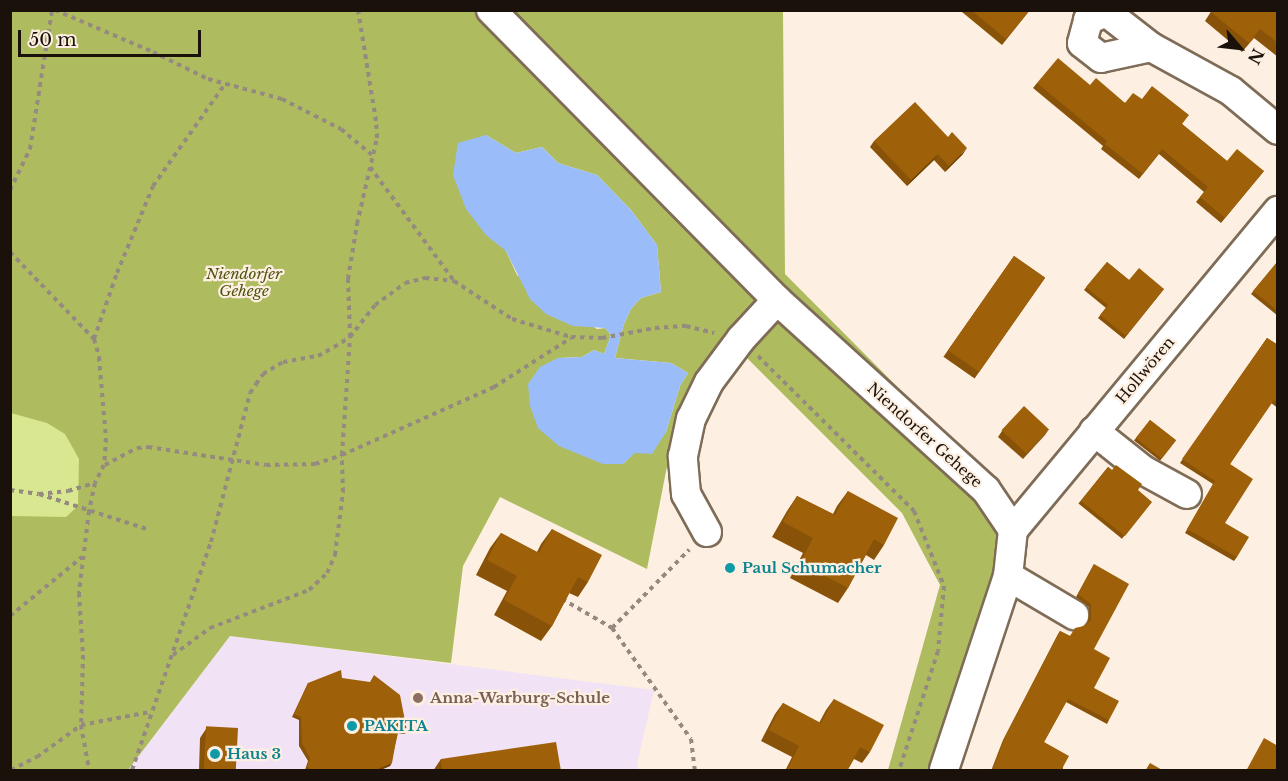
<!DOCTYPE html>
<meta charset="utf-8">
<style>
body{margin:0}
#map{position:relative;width:1288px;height:781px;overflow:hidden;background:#fdefe1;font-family:"Libre Baskerville",serif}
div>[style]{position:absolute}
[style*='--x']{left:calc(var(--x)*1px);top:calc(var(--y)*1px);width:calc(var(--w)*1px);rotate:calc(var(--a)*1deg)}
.education>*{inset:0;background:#f1e2f5}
.green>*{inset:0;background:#d9e790}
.forest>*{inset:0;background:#aebb5f}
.water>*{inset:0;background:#9abdf9}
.path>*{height:4px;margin-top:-2px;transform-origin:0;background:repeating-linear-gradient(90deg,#958a7f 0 4.5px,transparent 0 9px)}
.roads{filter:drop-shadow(2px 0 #7f6c57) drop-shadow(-2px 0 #7f6c57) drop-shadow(0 2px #7f6c57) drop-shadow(0 -2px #7f6c57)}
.minor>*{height:28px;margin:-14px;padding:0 14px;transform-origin:14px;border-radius:14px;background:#fff}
.wall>*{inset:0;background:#885308;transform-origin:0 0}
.shaded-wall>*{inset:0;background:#6f4406}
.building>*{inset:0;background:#9e6109;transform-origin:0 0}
.dots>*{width:16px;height:16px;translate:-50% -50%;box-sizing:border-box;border:3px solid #fdefe1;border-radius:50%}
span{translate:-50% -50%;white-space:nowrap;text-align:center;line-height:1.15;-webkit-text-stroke:4.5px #fdefe1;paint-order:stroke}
.park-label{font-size:15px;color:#4d5410;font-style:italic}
.street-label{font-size:15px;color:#1a120a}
.culture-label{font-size:15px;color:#0d838f;font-weight:700}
.left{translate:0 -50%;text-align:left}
.education-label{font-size:15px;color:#785e54;font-weight:700}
.frame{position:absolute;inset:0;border:12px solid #1a120a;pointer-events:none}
.north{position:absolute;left:1210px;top:18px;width:60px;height:60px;-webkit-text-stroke:4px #fdefe1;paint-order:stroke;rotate:118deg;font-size:16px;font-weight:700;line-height:24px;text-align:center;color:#1a120a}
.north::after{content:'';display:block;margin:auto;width:21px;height:27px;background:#1a120a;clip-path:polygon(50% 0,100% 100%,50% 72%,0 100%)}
.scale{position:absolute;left:18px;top:30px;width:183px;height:27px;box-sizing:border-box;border:3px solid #1a120a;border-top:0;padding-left:8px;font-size:18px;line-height:21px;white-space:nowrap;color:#1a120a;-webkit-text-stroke:4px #fdefe1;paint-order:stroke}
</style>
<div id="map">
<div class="education">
<i style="clip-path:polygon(230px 636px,654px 690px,637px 764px,639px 770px,128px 770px)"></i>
</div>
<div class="green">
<i style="clip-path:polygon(11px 335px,81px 379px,82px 516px,11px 759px)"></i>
</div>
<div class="forest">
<i style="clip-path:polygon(evenodd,10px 11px,783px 11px,785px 274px,1010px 500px,999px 534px,996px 574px,937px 770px,888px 770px,940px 585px,902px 513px,745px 356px,724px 346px,675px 425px,647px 569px,500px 497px,463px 566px,451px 663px,230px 636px,128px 770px,11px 770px,11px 516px,66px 517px,78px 506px,79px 459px,65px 434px,47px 423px,11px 413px,10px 11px,486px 135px,516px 153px,542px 147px,558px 163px,597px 175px,631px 210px,657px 245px,661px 292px,641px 298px,631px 309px,624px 324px,615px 358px,671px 363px,688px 373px,680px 386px,666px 432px,635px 452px,623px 464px,558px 358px,582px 357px,594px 350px,604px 354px,611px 335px,605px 328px,597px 329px,517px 275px,506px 251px,486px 135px)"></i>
</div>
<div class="water">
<i style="clip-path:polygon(486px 135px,516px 153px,542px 147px,558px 163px,597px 175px,631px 210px,657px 245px,661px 292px,641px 298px,631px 309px,624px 324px,615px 358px,671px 363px,688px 373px,680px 386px,666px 432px,652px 454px,635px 453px,623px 464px,603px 464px,559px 446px,538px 428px,530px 406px,528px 384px,540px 367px,558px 358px,582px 357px,594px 350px,604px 354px,611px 335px,605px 328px,573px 326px,546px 314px,530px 299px,506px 251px,486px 235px,466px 209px,453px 175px,458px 143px)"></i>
</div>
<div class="path">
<i style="--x:55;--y:10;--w:107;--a:23.2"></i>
<i style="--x:153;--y:52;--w:61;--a:26.1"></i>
<i style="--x:208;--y:79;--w:77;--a:15.1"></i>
<i style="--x:282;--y:99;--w:66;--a:27"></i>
<i style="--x:341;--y:129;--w:40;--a:40"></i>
<i style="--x:370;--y:167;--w:142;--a:53.6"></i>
<i style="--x:454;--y:281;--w:69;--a:33.2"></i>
<i style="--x:512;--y:319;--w:62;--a:17"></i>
<i style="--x:571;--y:337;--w:31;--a:2"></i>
<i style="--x:602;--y:338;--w:54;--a:-10.7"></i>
<i style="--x:655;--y:328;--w:31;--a:-4"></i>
<i style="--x:686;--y:326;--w:29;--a:14"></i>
<i style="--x:10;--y:190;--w:46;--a:-64"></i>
<i style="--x:30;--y:149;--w:141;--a:-81"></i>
<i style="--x:10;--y:252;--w:121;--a:46"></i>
<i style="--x:94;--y:339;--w:19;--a:74"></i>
<i style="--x:99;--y:357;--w:81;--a:85.1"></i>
<i style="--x:106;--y:438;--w:27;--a:94"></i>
<i style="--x:104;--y:465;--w:20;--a:117"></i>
<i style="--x:95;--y:483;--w:29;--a:102"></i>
<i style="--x:89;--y:511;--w:83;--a:97"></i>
<i style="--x:79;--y:593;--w:62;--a:86.3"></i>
<i style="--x:83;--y:655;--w:70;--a:91.6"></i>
<i style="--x:81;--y:725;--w:46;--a:79.9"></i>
<i style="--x:94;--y:339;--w:70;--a:-70.8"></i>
<i style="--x:117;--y:273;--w:94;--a:-67.5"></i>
<i style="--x:153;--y:186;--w:125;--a:-54.8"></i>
<i style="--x:758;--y:356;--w:220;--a:44.8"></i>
<i style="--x:914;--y:511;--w:81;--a:68.2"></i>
<i style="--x:944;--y:586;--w:65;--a:95.3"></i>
<i style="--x:938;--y:651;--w:125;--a:108.1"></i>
<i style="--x:105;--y:465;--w:36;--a:-28"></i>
<i style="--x:137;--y:448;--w:11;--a:-5"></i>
<i style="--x:148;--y:447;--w:119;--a:8.7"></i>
<i style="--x:266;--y:465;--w:49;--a:-1.2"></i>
<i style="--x:315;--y:464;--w:28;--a:-18"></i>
<i style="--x:342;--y:455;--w:167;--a:-24.1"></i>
<i style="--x:494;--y:387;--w:91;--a:-32.5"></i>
<i style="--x:10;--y:490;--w:29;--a:8"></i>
<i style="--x:39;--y:494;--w:29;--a:-6"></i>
<i style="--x:68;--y:491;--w:28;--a:-17"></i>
<i style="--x:39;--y:494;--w:114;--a:18"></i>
<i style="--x:562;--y:599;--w:58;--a:30.1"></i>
<i style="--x:612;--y:628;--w:136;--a:54.6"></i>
<i style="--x:691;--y:739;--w:31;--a:83"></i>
<i style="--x:10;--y:616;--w:93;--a:-39.3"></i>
<i style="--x:612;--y:628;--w:110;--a:-45.4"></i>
<i style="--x:173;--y:655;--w:46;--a:-36.1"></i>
<i style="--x:210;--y:628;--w:106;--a:-21"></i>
<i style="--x:309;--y:590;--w:25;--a:-43"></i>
<i style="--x:327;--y:573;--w:20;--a:-66"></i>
<i style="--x:335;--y:555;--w:64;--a:-82.8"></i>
<i style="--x:343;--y:492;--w:37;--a:-92"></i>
<i style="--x:342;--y:455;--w:118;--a:-86.1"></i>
<i style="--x:350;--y:337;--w:58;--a:-92"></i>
<i style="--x:348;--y:279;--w:56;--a:-80.7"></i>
<i style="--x:357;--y:224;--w:88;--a:-76.9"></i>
<i style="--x:377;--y:138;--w:17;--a:-93"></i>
<i style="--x:376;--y:121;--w:112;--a:-99.2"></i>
<i style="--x:11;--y:770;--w:29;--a:-27"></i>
<i style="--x:37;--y:757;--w:54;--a:-36"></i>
<i style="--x:81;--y:725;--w:70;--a:-10.7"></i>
<i style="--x:132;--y:770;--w:241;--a:-70.9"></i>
<i style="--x:211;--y:542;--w:154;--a:-75.3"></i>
<i style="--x:250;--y:393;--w:11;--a:-56"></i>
<i style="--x:256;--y:384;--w:12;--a:-55"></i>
<i style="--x:263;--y:374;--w:23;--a:-31"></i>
<i style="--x:283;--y:362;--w:36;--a:-10"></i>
<i style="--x:318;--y:356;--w:18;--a:-29"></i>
<i style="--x:334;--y:347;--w:19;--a:-32"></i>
<i style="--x:350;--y:337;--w:41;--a:-52"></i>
<i style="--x:375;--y:305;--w:37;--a:-36"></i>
<i style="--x:405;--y:283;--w:21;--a:-14"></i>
<i style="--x:425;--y:278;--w:29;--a:6"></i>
</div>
<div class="roads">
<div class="minor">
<i style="--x:491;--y:10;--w:407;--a:45.4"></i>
<i style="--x:777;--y:300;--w:282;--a:42.3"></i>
<i style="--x:986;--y:490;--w:48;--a:56"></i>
<i style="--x:1013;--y:530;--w:46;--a:96.2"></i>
<i style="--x:1008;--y:576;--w:204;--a:108.3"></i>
<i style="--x:1151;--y:47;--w:51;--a:167.6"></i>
<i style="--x:1101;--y:58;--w:24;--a:-142"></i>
<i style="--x:1082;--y:43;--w:24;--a:-75"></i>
<i style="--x:1088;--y:20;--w:20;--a:-24"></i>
<i style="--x:1106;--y:12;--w:57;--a:37.9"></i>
<i style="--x:1151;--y:47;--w:91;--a:28.8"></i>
<i style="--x:1231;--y:91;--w:61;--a:39.7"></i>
<i style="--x:1094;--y:431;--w:63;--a:38.5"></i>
<i style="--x:1143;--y:470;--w:50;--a:28.6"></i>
<i style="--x:1013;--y:530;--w:415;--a:-50.3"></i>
<i style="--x:707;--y:532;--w:43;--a:-118.9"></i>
<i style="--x:686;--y:494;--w:38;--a:-95"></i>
<i style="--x:683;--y:456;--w:38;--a:-78"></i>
<i style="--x:691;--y:419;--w:41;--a:-64.1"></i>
<i style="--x:709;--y:382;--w:54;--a:-53.3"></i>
<i style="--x:741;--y:339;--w:53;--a:-47.3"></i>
<i style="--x:1008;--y:576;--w:77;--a:30.6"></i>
</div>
</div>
<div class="wall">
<i style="clip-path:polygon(963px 10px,1030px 10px,1002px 45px,962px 12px)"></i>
<i style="clip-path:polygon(1212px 10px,1278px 10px,1278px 57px,1254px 38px,1242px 52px,1205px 21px)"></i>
<i style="clip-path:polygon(1037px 83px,1090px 85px,1125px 103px,1142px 99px,1182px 124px,1227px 161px,1264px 171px,1221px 223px,1196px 202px,1204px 192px,1159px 154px,1139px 179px,1101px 149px,1103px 146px,1033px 88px)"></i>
<i style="clip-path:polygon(874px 141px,963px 154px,945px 172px,934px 160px,907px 186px,870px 147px)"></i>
<i style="left:1014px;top:256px;width:38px;height:123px;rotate:35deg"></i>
<i style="clip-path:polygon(1278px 261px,1278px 316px,1251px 294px)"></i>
<i style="clip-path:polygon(1107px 262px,1129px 280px,1164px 289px,1124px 339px,1098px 318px,1106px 308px,1084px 290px)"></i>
<i style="clip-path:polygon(1267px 338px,1278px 345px,1278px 408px,1271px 403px,1230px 464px,1225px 523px,1237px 557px,1234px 561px,1185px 533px,1213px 484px,1180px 463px)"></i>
<i style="left:1150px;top:420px;width:33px;height:26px;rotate:38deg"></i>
<i style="clip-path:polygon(1049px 429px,1023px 459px,998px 437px,1002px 431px)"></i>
<i style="left:1108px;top:467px;width:56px;height:47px;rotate:39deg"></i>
<i style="clip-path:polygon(848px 491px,884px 545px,874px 560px,866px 555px,848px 588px,838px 603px,790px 578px,803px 553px,772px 537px,787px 511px,797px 496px,833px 514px,837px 506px)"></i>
<i style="clip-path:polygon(552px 529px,588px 582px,578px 597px,569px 593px,552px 626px,541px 641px,494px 615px,507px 591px,476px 575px,490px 548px,501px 533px,537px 552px,541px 544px)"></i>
<i style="clip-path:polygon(1094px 564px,1094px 688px,1109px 720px,1107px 724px,1066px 702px,1044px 742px,1063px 767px,1063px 771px,991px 771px,1003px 740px,1058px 634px,1060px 631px,1070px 636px,1084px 626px,1088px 622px,1089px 607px,1076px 597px)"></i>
<i style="clip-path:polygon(342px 678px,405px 734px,398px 733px,390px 766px,378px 771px,305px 770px,308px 761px,299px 746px,299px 720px,292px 717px,308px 683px)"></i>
<i style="clip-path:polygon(834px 699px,870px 752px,862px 763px,854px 759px,847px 771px,785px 771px,792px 757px,761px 741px,775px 714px,783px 703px,819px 723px,826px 710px)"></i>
<i style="clip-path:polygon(206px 729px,236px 771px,199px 771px,200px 738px)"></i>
<i style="clip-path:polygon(441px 759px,561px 771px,433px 771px)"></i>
</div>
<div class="shaded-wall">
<i style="clip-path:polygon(967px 148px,963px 154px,945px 172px,949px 166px)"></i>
<i style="clip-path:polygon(938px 154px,934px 160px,907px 186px,911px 180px)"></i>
<i style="clip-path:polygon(1049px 429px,1045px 435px,1023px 459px,1028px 453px)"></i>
<i style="clip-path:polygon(398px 730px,407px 731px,405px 734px,396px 733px)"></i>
<i style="clip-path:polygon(392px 763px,390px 766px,378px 771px,373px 771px)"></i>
</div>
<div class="building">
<i style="clip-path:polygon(971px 10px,1030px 10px,1006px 39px)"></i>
<i style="clip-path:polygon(1212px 10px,1278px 10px,1278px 43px,1260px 29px,1249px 43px,1211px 12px)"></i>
<i style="clip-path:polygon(1058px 58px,1090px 85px,1096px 78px,1125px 103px,1133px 93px,1142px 99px,1152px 86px,1189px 115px,1182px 124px,1227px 161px,1237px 149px,1264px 171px,1225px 218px,1200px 197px,1208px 187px,1162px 149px,1143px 174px,1105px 144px,1107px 141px,1037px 83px)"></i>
<i style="clip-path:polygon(915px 102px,948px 137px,952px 132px,967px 148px,949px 166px,938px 154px,911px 180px,874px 141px)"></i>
<i style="left:1014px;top:256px;width:38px;height:115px;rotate:35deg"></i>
<i style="clip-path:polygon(1278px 261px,1278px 311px,1253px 291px)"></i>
<i style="clip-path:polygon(1107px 262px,1129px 280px,1139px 268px,1164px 289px,1126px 336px,1100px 315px,1108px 305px,1086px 287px)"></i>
<i style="clip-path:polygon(1267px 338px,1278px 345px,1278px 402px,1274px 400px,1230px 464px,1253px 479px,1225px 523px,1249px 537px,1237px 557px,1187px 529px,1215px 481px,1182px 459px)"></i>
<i style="left:1024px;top:406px;width:34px;height:33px;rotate:43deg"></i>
<i style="left:1150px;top:420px;width:33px;height:23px;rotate:38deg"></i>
<i style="clip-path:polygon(1116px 465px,1142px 484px,1138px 490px,1152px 502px,1125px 536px,1081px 501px,1108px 467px,1112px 470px)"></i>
<i style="clip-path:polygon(848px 491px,898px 518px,884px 545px,874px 539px,848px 588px,800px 563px,813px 538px,783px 522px,797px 496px,835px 515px)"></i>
<i style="clip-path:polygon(552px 529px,602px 555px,588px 582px,578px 577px,552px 626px,504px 600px,517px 576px,487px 560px,501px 533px,539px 553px)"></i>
<i style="clip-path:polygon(1094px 564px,1129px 584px,1094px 649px,1110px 658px,1094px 688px,1119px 701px,1109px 720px,1068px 699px,1044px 742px,1069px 756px,1063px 767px,1063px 771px,992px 771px,1005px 737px,1060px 631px,1070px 636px,1075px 628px,1084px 626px,1091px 620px,1091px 604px,1078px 594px)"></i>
<i style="clip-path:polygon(341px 670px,342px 678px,370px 682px,374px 675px,400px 695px,407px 731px,398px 730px,392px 763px,373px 771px,313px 771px,307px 767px,310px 758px,302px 743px,301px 717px,294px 714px,308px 683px)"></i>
<i style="clip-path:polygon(834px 699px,884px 725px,870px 752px,860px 747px,847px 771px,787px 770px,799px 746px,769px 730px,783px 703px,821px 723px)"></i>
<i style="left:238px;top:728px;width:43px;height:32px;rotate:93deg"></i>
<i style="clip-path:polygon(1264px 738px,1278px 746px,1278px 771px,1246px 771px)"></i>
<i style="clip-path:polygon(556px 742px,561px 771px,442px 771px,441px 759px)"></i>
<i style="clip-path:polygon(1150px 763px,1164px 771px,1145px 771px)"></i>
</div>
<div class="dots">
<i style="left:730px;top:568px;background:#0f9aa8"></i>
<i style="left:418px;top:698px;background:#8d6e63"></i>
<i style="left:352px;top:726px;background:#0f9aa8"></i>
<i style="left:215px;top:754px;background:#0f9aa8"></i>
</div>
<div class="park-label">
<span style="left:244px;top:282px">Niendorfer<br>Gehege</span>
</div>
<div class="street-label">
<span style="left:1145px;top:370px;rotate:-50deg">Hollwören</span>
<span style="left:925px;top:435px;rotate:42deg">Niendorfer Gehege</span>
</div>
<div class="culture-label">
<span class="left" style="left:742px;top:568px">Paul Schumacher</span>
<span class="left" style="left:364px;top:726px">PAKITA</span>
<span class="left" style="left:227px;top:754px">Haus 3</span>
</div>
<div class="education-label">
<span class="left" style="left:430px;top:698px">Anna-Warburg-Schule</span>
</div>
<div class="frame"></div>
<div class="north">N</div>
<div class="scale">50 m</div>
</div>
